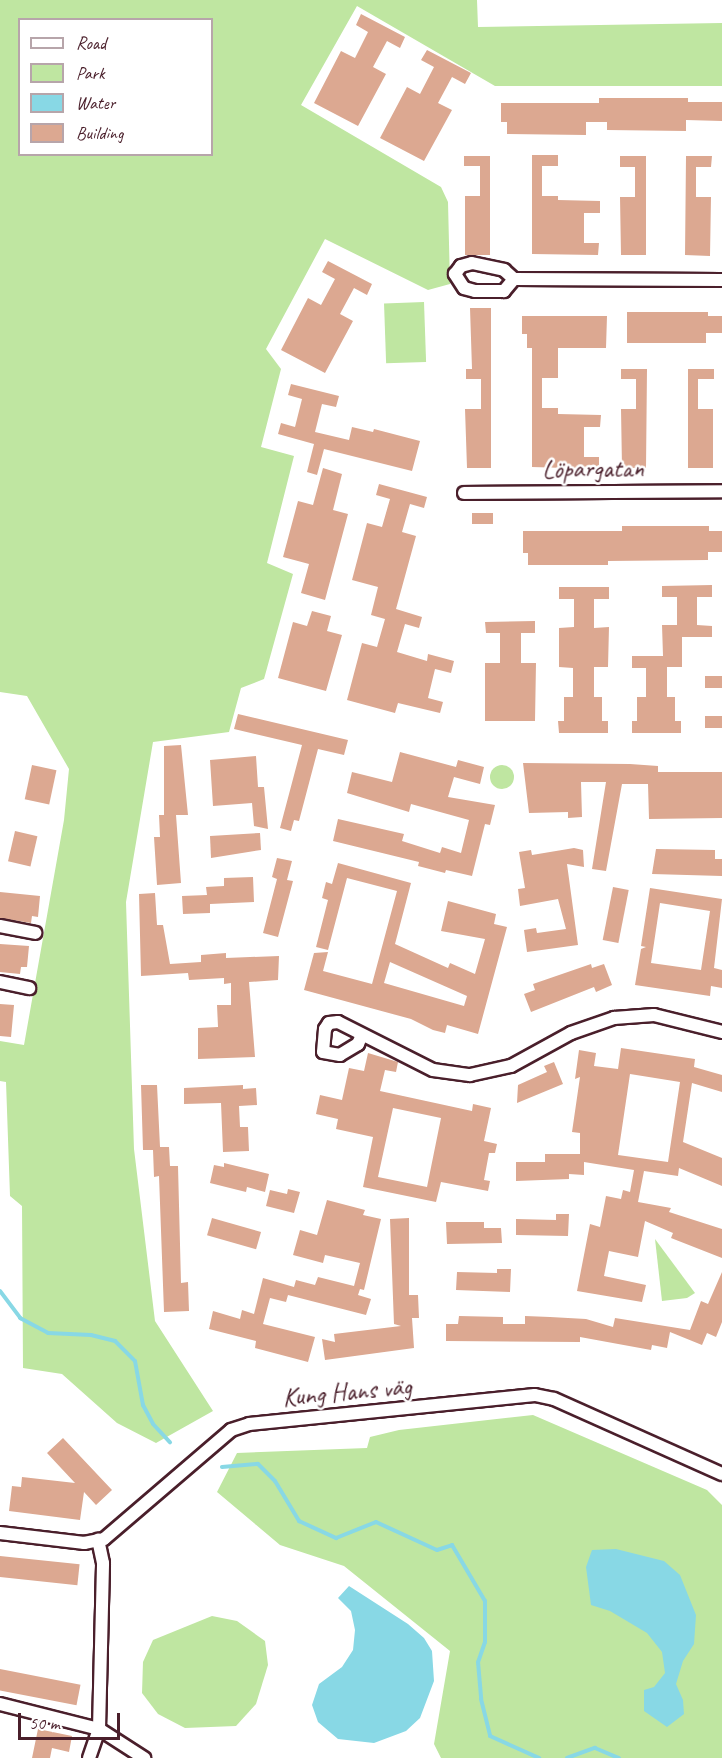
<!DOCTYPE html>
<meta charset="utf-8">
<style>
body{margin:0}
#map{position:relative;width:722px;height:1758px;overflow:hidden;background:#fff;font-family:Caveat,sans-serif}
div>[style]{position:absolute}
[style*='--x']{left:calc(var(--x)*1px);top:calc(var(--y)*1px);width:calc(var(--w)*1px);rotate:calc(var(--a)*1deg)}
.green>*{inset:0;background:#bfe6a1;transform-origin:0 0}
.round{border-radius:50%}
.water>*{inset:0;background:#88d8e5}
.stream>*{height:4px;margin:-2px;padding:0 2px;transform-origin:2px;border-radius:2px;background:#88d8e5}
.building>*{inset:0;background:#dca891;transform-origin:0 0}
.roads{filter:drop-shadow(2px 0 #4a1f2b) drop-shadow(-2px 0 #4a1f2b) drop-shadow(0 2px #4a1f2b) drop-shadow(0 -2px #4a1f2b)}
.street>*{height:12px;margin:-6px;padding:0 6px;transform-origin:6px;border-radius:6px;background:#fff}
span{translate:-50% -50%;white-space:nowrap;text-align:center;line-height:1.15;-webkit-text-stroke:5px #fff;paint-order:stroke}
.street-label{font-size:26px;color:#4a1f2b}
.legend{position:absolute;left:18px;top:18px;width:195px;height:138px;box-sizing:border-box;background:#fff;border:2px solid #b7a5aa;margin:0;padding:8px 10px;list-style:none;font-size:18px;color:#4a1f2b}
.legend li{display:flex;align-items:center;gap:12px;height:30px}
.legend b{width:30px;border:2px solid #b7a5aa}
.scale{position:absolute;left:18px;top:1713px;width:102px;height:27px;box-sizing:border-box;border:3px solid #4a1f2b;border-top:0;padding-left:8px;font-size:18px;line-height:21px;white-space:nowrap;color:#4a1f2b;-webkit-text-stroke:4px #fff;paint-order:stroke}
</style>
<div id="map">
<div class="green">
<i style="clip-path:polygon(evenodd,0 0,477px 0,478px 27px,722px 23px,722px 86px,495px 86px,357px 6px,301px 105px,441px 187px,448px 202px,450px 284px,428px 290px,325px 239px,266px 349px,281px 369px,261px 447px,294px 456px,267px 563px,293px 574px,264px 679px,241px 688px,229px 732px,153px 742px,126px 902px,134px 1149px,155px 1321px,213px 1411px,156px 1443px,117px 1423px,62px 1374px,23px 1368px,22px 1206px,10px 1196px,6px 1082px,0 1081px,0 1041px,24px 1045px,64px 820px,69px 769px,27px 696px,0 692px,0 0,20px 20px,212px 20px,212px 154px,20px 154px,20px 20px)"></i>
<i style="left:424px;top:302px;width:60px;height:40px;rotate:88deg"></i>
<i class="round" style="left:490px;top:765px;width:24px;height:24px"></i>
<i style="clip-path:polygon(655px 1239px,695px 1293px,687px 1298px,662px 1301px)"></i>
<i style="clip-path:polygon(533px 1415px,707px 1490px,722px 1505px,722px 1758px,441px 1758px,434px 1744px,450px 1651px,344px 1566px,280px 1545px,217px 1492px,237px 1453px,367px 1448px,370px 1437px,399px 1430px)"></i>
<i style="clip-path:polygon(212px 1616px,237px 1621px,265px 1641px,268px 1665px,256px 1704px,236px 1726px,185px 1728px,158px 1714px,142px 1693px,143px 1662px,153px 1640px)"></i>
</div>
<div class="water">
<i style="clip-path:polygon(616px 1549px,664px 1561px,680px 1575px,696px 1615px,694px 1644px,683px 1661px,676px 1684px,683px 1700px,684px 1714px,667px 1727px,644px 1711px,644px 1690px,654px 1687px,665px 1673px,662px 1652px,647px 1633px,610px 1611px,591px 1605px,586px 1567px,592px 1550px)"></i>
<i style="clip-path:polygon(349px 1586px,408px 1624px,424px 1638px,432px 1651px,434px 1681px,420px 1718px,406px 1731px,374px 1743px,338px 1739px,318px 1722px,312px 1705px,319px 1684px,342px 1667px,353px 1650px,355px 1630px,351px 1611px,338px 1598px)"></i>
</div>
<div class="stream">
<i style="--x:0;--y:1291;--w:34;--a:53"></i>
<i style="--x:20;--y:1318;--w:32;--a:28"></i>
<i style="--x:48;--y:1333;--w:43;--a:2.7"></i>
<i style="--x:91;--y:1335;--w:25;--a:14"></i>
<i style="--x:115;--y:1341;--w:28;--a:45"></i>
<i style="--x:135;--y:1361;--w:45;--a:79.7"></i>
<i style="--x:143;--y:1405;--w:21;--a:62"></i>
<i style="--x:153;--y:1424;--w:25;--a:47"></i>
<i style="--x:222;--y:1467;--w:36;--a:-5"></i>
<i style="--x:258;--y:1464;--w:24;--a:45"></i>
<i style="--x:275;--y:1481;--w:47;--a:59"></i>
<i style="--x:299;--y:1521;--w:41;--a:24.7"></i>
<i style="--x:336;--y:1538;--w:43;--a:-21.8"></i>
<i style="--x:376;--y:1522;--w:67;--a:24.7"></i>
<i style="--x:437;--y:1550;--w:16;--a:-18"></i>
<i style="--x:452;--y:1545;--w:65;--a:59.5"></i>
<i style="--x:485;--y:1601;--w:41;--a:90"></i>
<i style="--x:485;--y:1642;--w:21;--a:109"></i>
<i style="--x:478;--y:1662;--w:37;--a:85"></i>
<i style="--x:481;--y:1699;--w:38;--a:76"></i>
<i style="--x:490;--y:1736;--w:54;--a:24.2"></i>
<i style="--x:567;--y:1758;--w:30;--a:-20"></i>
<i style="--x:595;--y:1748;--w:26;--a:23"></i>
</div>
<div class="building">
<i style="clip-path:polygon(361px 14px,405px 37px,400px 48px,387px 41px,373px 67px,386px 74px,358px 126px,314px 103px,341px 51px,355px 58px,368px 32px,356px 25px)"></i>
<i style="clip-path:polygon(427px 50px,471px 73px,465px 84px,452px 77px,438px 103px,452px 110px,424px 161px,380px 138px,407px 87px,420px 94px,434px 67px,421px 60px)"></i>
<i style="clip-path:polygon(599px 98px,688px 98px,688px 102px,722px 102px,722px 121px,686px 120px,686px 131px,607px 130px,607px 122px,586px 122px,586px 135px,507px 134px,507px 122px,501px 122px,501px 103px,599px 103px)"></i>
<i style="clip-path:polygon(532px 155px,558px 155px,558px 166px,542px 166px,542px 196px,558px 196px,558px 200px,600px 201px,600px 213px,584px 213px,584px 243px,599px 243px,598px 255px,532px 254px)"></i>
<i style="clip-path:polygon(464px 156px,490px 156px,490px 255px,465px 255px,465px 196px,480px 196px,480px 166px,464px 166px)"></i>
<i style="clip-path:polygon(620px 156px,646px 156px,646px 255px,621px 255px,620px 197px,635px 197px,635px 167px,620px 167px)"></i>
<i style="clip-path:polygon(686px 156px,712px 156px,711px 167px,696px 167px,696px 197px,711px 197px,710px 256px,685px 255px)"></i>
<i style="clip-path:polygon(328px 261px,372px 284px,367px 295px,354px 288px,340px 314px,353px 321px,325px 373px,281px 350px,308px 298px,321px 305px,335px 279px,322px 272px)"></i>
<i style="clip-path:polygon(470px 308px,491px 308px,491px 468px,467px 468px,465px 409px,481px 409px,481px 379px,466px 379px,466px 369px,472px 369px)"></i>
<i style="clip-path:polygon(627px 312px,708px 312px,708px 316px,722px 316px,722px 333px,706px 333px,706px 343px,627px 343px)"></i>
<i style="clip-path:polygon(522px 316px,607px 316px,606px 348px,558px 348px,558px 378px,542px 378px,542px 408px,558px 408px,558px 414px,601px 415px,600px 427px,584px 427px,584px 457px,599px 457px,599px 469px,532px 467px,532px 348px,527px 348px,527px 334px,522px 334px)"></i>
<i style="clip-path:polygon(621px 369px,647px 369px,646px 468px,622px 468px,621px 409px,636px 409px,636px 379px,621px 379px)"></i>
<i style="clip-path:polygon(688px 369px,714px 369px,714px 379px,698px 379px,698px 409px,713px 409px,713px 468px,688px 468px)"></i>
<i style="clip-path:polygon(291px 384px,339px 396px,336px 407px,322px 404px,315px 432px,349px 440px,352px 427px,373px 432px,374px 429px,420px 441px,412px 471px,324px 449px,317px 475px,307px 472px,314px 444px,278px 434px,281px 423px,295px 427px,302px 399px,288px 395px)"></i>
<i style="clip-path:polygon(323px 468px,342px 474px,333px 510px,348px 514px,325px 600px,301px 593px,309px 564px,283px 557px,298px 501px,313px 505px)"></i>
<i style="clip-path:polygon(379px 484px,427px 497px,424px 508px,410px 504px,402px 532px,416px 536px,396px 609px,422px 617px,419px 628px,405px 624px,397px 652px,427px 661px,428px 654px,454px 661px,451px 673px,435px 669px,428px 698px,443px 702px,440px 713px,398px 703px,395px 713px,347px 700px,362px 643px,377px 647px,385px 619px,371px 615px,378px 587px,352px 580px,367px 523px,382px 527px,390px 499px,376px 495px)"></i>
<i style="left:472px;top:513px;width:21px;height:11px"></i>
<i style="clip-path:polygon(622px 526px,709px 526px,709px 531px,722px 531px,722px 552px,708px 552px,708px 560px,608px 561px,608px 565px,528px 565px,528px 553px,523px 553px,523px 531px,622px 531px)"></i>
<i style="clip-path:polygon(712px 585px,712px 597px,697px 597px,697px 625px,712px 626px,712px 637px,682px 637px,682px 667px,667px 667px,667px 697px,675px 697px,675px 721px,681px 721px,681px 733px,632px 733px,632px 721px,637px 721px,637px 697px,646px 697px,646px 668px,632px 668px,632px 656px,663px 656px,662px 625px,677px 625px,677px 597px,662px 597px,662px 586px)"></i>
<i style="clip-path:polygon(559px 587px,609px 587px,609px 599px,594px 599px,594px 628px,609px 627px,608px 667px,594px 667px,594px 697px,602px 697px,602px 721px,608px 721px,608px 733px,559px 733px,558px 721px,564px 721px,564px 697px,573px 697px,573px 668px,559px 667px,559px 628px,574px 627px,574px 599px,559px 599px)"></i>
<i style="clip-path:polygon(312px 611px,331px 616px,327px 631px,342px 635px,326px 691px,278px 678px,293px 622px,307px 626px)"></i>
<i style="clip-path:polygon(535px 621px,535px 633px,521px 633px,521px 663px,536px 663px,535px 721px,485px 721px,485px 663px,500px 663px,500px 633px,486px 633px,485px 622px)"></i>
<i style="left:705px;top:676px;width:17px;height:12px"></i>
<i style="clip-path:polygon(238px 714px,348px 740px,344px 755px,318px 749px,299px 821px,294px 820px,291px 831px,280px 828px,302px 745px,234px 729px)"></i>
<i style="left:705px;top:716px;width:17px;height:12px"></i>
<i style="clip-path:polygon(181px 745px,188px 815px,176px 815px,181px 883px,157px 885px,154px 837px,160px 837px,159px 815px,164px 815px,164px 746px)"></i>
<i style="clip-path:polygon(400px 752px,456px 767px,458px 760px,484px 767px,480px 784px,454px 777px,448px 797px,495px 805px,490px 825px,485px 824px,472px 876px,446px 870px,445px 873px,418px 866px,419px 862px,333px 841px,338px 819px,404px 834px,402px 841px,440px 853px,442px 847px,461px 853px,469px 820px,411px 804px,409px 812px,347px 793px,352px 772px,392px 782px)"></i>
<i style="clip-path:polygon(256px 756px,258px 787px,264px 787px,268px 829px,254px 826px,252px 803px,213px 806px,210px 760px)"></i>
<i style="clip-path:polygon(523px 763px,630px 764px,658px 766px,658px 772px,722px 772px,722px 818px,649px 819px,648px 784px,622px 784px,606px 871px,592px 869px,606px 782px,581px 782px,582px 817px,568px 818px,568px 812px,529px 813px)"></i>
<i style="left:32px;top:765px;width:25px;height:35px;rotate:12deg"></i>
<i style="left:15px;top:831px;width:23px;height:31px;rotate:13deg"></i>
<i style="clip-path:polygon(260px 833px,261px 850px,211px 858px,210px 836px)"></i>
<i style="clip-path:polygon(574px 848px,583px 850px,584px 867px,567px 864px,578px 945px,527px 952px,524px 930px,536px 928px,537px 933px,566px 929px,558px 899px,520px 906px,518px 889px,525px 888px,519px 852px,531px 850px,532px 855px)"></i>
<i style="clip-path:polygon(656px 849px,715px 850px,715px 859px,722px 859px,722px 876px,652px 874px)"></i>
<i style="clip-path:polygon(277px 858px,292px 861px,287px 880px,293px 881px,278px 937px,263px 933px,277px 879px,272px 877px)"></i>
<i style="clip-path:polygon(evenodd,338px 863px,411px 883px,395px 944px,448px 968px,450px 963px,475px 974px,485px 939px,441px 931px,448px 901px,496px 914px,494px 924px,507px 927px,478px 1034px,447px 1025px,445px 1033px,433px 1030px,411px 1019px,304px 990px,314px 953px,328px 952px,323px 971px,372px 984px,397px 891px,347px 878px,328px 950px,316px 947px,328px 900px,322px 898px,326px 882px,332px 884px,338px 863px,390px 962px,467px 996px,464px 1006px,384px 983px,390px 962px)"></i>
<i style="clip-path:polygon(253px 877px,254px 902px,210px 904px,210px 913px,183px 914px,182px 896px,207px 895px,206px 887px,224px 886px,224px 878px)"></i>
<i style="left:613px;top:887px;width:16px;height:54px;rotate:11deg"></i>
<i style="clip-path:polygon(evenodd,650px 888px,722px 899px,714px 968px,722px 970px,722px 988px,711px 986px,710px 996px,635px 985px,641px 949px,646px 947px,641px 946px,650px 888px,660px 903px,710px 911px,701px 970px,651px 963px,660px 903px)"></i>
<i style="clip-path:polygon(0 892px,40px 896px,38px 917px,32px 916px,31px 923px,0 918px)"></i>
<i style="clip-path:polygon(155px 893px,157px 925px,163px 925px,170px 964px,201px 962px,201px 955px,226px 953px,226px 958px,279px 956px,278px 980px,249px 982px,255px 1057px,198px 1059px,198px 1028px,218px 1027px,217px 1005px,231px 1005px,231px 983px,224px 984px,224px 978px,189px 980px,188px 973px,141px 976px,139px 894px)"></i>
<i style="clip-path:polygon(0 944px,29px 946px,27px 967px,21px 967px,20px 974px,0 972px)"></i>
<i style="clip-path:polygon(591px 964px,592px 968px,604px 964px,612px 985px,596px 992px,594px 987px,531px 1012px,524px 994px,535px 990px,533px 984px)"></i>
<i style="clip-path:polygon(0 1004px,14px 1005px,11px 1037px,0 1036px)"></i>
<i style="clip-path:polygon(evenodd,621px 1048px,695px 1059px,694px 1067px,722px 1075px,722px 1092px,692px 1083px,683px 1142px,722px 1158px,722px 1186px,679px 1168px,678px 1176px,644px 1171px,638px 1202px,671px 1208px,669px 1212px,722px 1229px,722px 1258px,671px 1238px,673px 1233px,645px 1221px,638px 1257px,609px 1251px,604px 1276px,646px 1285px,642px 1302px,577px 1291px,590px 1224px,600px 1227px,606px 1196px,621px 1199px,623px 1190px,630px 1192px,634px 1170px,584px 1162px,584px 1175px,569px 1174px,569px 1179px,516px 1181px,516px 1162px,545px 1162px,545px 1154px,580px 1154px,580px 1133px,572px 1132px,580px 1077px,575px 1079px,579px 1050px,596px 1053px,594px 1066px,618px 1069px,621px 1048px,630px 1074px,680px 1082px,668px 1162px,618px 1155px,630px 1074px)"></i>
<i style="clip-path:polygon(evenodd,368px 1053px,398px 1062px,396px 1072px,385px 1070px,380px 1091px,472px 1111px,473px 1104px,491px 1108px,484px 1141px,497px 1144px,495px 1153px,489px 1153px,484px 1180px,490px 1181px,488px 1191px,441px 1182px,436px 1202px,363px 1187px,373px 1137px,336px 1129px,338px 1119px,316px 1114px,320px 1095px,342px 1100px,349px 1068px,364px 1071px,368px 1053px,393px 1108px,441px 1118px,427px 1187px,378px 1177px,393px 1108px)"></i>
<i style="clip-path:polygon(554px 1062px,563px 1084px,517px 1103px,518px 1085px,547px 1072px,544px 1066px)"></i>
<i style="clip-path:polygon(141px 1085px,157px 1085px,160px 1147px,169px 1147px,170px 1166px,178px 1166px,181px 1283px,188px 1282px,189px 1311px,164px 1312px,159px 1176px,154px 1177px,153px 1150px,143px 1150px)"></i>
<i style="clip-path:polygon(243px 1085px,243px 1089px,256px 1088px,257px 1105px,239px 1106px,240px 1127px,248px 1127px,249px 1151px,223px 1152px,221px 1103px,184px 1104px,184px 1088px)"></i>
<i style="clip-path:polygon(224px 1163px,269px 1174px,265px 1192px,247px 1187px,246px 1192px,210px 1183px,214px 1165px,224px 1167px)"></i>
<i style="clip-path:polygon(288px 1189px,300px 1192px,294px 1213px,266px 1206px,270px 1190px,287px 1194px)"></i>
<i style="clip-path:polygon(327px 1200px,365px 1210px,363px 1215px,381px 1219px,364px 1290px,360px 1289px,358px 1295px,371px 1299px,366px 1315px,288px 1295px,286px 1302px,270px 1298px,263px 1324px,315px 1337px,308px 1362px,255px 1348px,256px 1341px,209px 1329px,213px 1311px,240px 1319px,242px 1310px,254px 1314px,263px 1278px,294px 1287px,296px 1280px,315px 1285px,318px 1277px,354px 1286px,360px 1263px,325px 1255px,323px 1263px,293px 1255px,300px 1230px,317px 1235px)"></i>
<i style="clip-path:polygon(556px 1214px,569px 1214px,568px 1236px,516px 1235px,516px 1219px,556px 1220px)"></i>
<i style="left:212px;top:1218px;width:51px;height:18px;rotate:16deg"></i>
<i style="clip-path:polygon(409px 1218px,409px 1295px,418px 1295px,419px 1318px,412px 1318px,414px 1348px,325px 1360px,322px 1339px,335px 1342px,334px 1334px,401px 1326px,394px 1324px,390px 1219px)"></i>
<i style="clip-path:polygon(446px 1222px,484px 1222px,484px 1228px,501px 1228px,502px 1243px,447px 1244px)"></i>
<i style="clip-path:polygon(497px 1269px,511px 1269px,510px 1292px,456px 1290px,457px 1272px,497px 1273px)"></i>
<i style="clip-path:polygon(722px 1272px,722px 1322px,716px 1337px,707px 1333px,702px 1345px,670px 1332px,667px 1348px,652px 1345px,651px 1350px,580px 1337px,580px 1342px,446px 1341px,446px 1324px,458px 1324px,459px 1316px,503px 1317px,503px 1324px,525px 1324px,525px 1316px,550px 1317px,586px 1319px,613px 1327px,615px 1318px,690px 1330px,701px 1301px,708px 1304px)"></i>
<i style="clip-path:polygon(63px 1438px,112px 1490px,96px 1505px,84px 1492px,80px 1520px,9px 1511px,12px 1486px,21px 1487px,22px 1477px,75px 1483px,47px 1453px)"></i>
<i style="left:0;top:1556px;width:80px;height:21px;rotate:6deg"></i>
<i style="left:0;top:1669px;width:82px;height:21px;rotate:11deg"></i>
<i style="clip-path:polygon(38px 1729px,72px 1736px,69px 1752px,52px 1748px,50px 1758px,32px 1758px)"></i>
</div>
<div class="roads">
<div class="street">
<i style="--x:514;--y:279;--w:16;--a:130"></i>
<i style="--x:504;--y:291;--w:29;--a:180"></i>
<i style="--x:475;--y:291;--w:11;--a:-165"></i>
<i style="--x:464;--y:288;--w:17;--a:-123"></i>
<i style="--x:455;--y:274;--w:10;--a:-53"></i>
<i style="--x:461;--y:266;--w:11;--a:-15"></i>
<i style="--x:472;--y:263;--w:33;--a:12"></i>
<i style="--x:504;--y:270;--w:13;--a:42"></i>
<i style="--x:514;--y:279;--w:208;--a:0.3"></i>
<i style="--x:464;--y:493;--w:258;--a:-0.4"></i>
<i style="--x:0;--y:926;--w:36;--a:11"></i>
<i style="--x:0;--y:982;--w:30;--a:12"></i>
<i style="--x:362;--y:1035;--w:10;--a:114"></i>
<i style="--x:358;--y:1044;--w:21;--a:149"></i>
<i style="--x:340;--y:1055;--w:17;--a:-170"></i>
<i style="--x:323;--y:1052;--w:23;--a:-85"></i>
<i style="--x:325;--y:1029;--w:7;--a:-56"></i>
<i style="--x:329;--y:1023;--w:9;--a:-6"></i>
<i style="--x:338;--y:1022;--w:106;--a:26.8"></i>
<i style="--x:433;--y:1070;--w:37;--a:8"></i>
<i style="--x:470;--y:1075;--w:42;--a:-12.4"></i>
<i style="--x:511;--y:1066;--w:68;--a:-28.8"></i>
<i style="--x:571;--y:1033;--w:46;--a:-19.2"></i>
<i style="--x:614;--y:1018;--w:40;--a:-4.3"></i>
<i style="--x:654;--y:1015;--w:70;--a:14"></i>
<i style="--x:0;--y:1533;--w:85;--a:6.8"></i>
<i style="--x:84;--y:1543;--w:20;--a:-11"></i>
<i style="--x:104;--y:1539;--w:167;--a:-40.6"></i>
<i style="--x:231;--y:1430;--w:19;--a:-18"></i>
<i style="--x:249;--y:1424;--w:287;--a:-5.8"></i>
<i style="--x:535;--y:1395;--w:19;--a:12"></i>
<i style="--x:554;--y:1399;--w:184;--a:24.1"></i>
<i style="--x:0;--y:1704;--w:102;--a:14.2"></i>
<i style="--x:99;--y:1729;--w:54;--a:32.8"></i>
<i style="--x:89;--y:1758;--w:31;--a:-71"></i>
<i style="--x:99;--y:1729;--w:166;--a:-88.6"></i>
<i style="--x:103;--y:1563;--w:24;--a:-102"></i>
</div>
</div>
<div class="street-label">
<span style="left:593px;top:469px;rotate:-1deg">Löpargatan</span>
<span style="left:347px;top:1392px;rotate:-5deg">Kung Hans väg</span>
</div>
<ul class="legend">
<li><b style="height:8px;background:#fff"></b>Road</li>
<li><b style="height:16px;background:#bfe6a1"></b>Park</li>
<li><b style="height:16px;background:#88d8e5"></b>Water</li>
<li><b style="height:16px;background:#dca891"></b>Building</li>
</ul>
<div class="scale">50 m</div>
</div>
